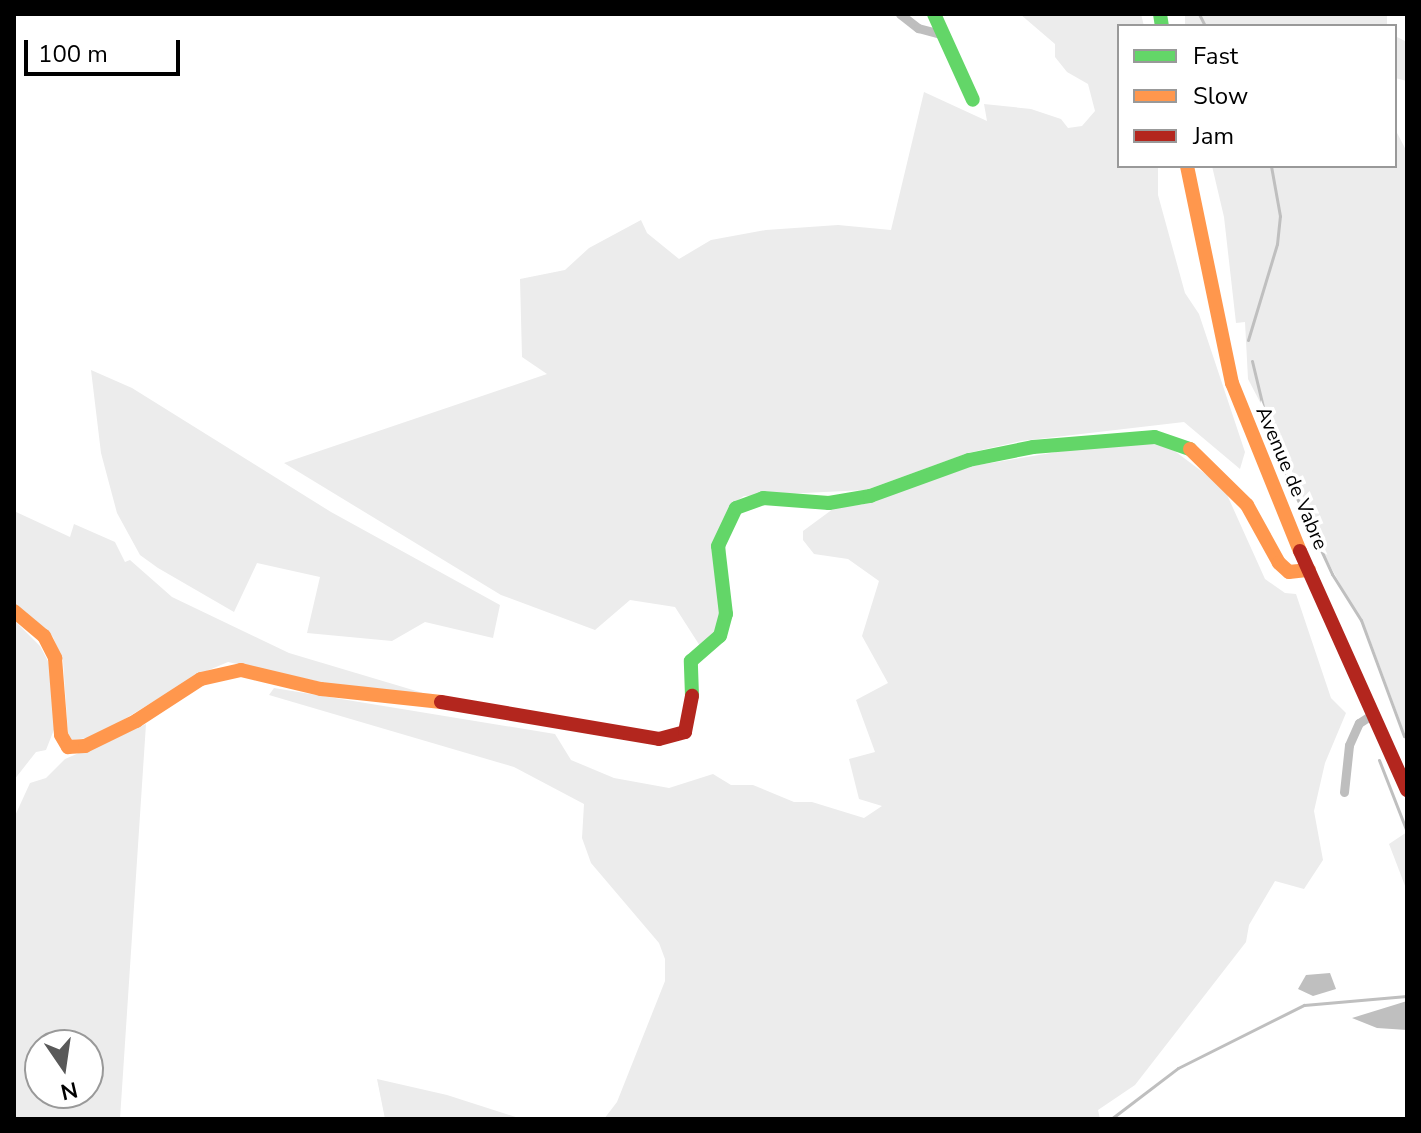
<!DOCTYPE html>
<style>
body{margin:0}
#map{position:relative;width:1421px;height:1133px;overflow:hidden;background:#fff;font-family:"Nunito Sans",sans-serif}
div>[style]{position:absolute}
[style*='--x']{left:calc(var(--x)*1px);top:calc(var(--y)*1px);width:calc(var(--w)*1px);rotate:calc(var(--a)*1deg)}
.green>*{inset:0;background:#ececec;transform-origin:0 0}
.water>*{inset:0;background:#bfbfbf}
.stream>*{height:3px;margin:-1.5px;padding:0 1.5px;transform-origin:1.5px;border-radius:1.5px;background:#bfbfbf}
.street>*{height:9px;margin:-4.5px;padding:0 4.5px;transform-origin:4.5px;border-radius:4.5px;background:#bebebe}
.fast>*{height:14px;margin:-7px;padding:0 7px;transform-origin:7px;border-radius:7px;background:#63d668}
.slow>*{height:14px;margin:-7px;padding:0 7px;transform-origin:7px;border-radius:7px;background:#ff974d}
.jam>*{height:14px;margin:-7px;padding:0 7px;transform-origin:7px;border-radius:7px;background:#b3261e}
span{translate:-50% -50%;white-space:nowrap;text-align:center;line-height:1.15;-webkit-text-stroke:7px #fff;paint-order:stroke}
.street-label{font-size:20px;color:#000}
.frame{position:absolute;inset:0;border:16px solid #000;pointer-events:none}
.legend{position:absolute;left:1117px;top:24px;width:280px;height:144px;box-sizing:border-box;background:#fff;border:2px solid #999;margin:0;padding:10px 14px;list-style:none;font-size:24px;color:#000}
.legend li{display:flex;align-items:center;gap:16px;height:40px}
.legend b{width:40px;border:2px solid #999}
.north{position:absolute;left:24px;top:1029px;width:80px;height:80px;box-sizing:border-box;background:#fff;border:2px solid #999;border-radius:50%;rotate:167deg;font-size:22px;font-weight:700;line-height:32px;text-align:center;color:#000}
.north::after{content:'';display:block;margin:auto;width:28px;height:36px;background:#595959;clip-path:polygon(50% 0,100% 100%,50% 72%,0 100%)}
.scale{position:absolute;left:24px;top:40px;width:156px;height:36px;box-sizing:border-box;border:4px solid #000;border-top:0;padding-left:10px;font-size:24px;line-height:28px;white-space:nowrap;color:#000;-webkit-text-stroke:6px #fff;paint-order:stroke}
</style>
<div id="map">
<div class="green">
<i style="clip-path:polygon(1020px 14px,1141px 14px,1144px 26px,1119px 26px,1119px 166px,1158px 166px,1158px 195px,1185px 293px,1199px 314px,1245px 452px,1240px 469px,1184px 422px,1021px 441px,968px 453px,866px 490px,744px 496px,729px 506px,720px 623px,714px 636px,700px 646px,675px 607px,630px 600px,595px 630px,501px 595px,284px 463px,547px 374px,522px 357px,520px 279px,565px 270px,589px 248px,641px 220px,647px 233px,679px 259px,711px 240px,766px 230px,838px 225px,891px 230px,924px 92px,987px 121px,984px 104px,1031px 109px,1061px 119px,1068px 128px,1082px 126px,1095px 111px,1088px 84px,1067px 72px,1055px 57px,1055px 44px)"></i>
<i style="left:1185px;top:14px;width:202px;height:12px"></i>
<i style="clip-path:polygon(1395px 36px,1407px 42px,1407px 81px,1395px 78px)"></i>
<i style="clip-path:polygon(1395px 129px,1407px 152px,1407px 740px,1369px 637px,1310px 529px,1272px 425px,1248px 379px,1245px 322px,1236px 323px,1224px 217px,1212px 166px,1395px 166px)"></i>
<i style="clip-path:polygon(91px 370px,132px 388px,331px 512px,500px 605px,493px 638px,425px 622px,392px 641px,307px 633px,320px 577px,257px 563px,234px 612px,158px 568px,140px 555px,117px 513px,101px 453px)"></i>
<i style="clip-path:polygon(1153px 444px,1172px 449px,1224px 488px,1265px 579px,1285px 593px,1296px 594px,1331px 698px,1346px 713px,1325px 763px,1314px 811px,1323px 860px,1304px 889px,1275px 881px,1249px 925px,1246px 942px,1135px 1085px,1098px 1110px,1100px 1119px,604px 1119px,617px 1102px,665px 981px,665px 959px,659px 943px,591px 863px,582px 838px,584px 804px,514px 767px,269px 695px,274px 688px,555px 734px,571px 760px,614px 778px,669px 788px,713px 774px,731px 785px,753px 785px,794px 802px,812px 802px,864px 818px,882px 806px,859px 799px,849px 759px,875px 752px,856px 700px,888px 683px,862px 636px,879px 581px,848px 559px,814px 554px,803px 540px,803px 531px,837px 506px,861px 505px,972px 466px,1094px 446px)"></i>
<i style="clip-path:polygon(14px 511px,70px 537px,74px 524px,115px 542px,125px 562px,130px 560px,172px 597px,289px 653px,423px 693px,358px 690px,228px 662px,197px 675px,95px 737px,72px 740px,68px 733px,63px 661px,53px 637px,14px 603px)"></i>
<i style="clip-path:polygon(14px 620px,40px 646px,50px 665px,55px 727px,46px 750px,36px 752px,14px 780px)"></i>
<i style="clip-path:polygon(evenodd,146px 724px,120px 1119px,14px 1119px,14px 818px,30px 783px,46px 778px,65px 759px,146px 724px,40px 1045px,88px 1045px,88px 1093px,40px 1093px,40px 1045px)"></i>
<i style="clip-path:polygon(1407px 832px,1407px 891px,1389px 844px)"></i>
<i style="clip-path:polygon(377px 1079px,447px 1095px,522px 1119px,385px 1119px)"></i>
</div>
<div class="water">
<i style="clip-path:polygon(1330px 973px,1336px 989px,1313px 996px,1298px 989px,1306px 975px)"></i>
<i style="clip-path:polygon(1407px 1001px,1407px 1030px,1377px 1028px,1352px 1018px)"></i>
</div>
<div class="stream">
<i style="--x:1199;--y:14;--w:13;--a:63"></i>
<i style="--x:1248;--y:340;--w:100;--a:-73.2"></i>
<i style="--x:1277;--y:244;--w:28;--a:-84"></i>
<i style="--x:1280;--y:216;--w:51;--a:-100.2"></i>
<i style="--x:1252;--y:361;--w:85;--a:76.5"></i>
<i style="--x:1272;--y:444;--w:143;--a:65.2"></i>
<i style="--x:1332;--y:574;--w:54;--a:57.8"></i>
<i style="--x:1361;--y:620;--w:124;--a:69.7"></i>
<i style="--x:1379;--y:760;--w:77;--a:68.7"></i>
<i style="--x:1111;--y:1119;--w:84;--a:-37.3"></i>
<i style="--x:1178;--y:1068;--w:141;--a:-26.6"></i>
<i style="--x:1304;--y:1005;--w:103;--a:-5"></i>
</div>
<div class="street">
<i style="--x:900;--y:14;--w:23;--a:38"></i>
<i style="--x:918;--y:28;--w:23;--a:15"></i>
<i style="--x:1344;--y:792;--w:47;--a:-83.9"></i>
<i style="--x:1349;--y:745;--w:24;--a:-66"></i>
<i style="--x:1359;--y:723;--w:17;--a:-33"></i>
</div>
<div class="fast">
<i style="--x:934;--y:14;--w:94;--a:65.6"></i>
<i style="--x:1160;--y:14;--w:12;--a:81"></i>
<i style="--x:692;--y:696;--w:35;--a:-92"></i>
<i style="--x:691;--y:661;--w:38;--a:-41"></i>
<i style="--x:720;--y:636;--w:23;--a:-75"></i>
<i style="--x:726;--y:614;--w:68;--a:-96.7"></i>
<i style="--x:718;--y:546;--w:42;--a:-64.7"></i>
<i style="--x:736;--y:508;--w:29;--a:-20"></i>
<i style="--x:763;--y:498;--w:66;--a:4.3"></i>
<i style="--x:829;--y:503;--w:42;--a:-9.7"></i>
<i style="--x:870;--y:496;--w:105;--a:-20"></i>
<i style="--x:969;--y:460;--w:65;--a:-11.5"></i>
<i style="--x:1033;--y:447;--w:122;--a:-4.7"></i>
<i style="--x:1155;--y:437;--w:37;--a:19"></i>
</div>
<div class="slow">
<i style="--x:1187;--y:166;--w:222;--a:78.3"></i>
<i style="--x:1232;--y:383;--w:181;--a:68"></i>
<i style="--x:1190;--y:449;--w:80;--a:44.5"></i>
<i style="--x:1247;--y:505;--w:66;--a:61.1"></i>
<i style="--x:1279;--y:563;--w:13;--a:42"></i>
<i style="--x:1289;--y:572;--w:20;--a:-6"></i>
<i style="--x:14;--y:611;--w:39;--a:40"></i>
<i style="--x:44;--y:636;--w:25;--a:63"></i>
<i style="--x:55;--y:658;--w:77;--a:85.5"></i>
<i style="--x:61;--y:735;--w:14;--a:60"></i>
<i style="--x:68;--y:747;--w:17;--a:-3"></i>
<i style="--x:85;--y:746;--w:57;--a:-26.1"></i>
<i style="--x:136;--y:721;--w:77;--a:-32.9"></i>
<i style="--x:201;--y:679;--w:41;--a:-12.7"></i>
<i style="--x:241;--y:670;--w:82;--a:13.4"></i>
<i style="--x:321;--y:689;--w:121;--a:6.2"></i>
</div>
<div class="jam">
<i style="--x:1300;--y:551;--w:262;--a:65.9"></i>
<i style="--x:441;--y:702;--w:221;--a:9.6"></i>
<i style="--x:659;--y:739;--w:27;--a:-15"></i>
<i style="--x:685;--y:732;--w:37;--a:-79"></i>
</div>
<div class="street-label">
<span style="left:1292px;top:478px;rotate:67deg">Avenue de Vabre</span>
</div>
<div class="frame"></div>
<ul class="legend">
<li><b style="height:10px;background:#63d668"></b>Fast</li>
<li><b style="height:10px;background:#ff974d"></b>Slow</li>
<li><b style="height:10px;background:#b3261e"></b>Jam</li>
</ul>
<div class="north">N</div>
<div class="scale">100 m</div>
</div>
